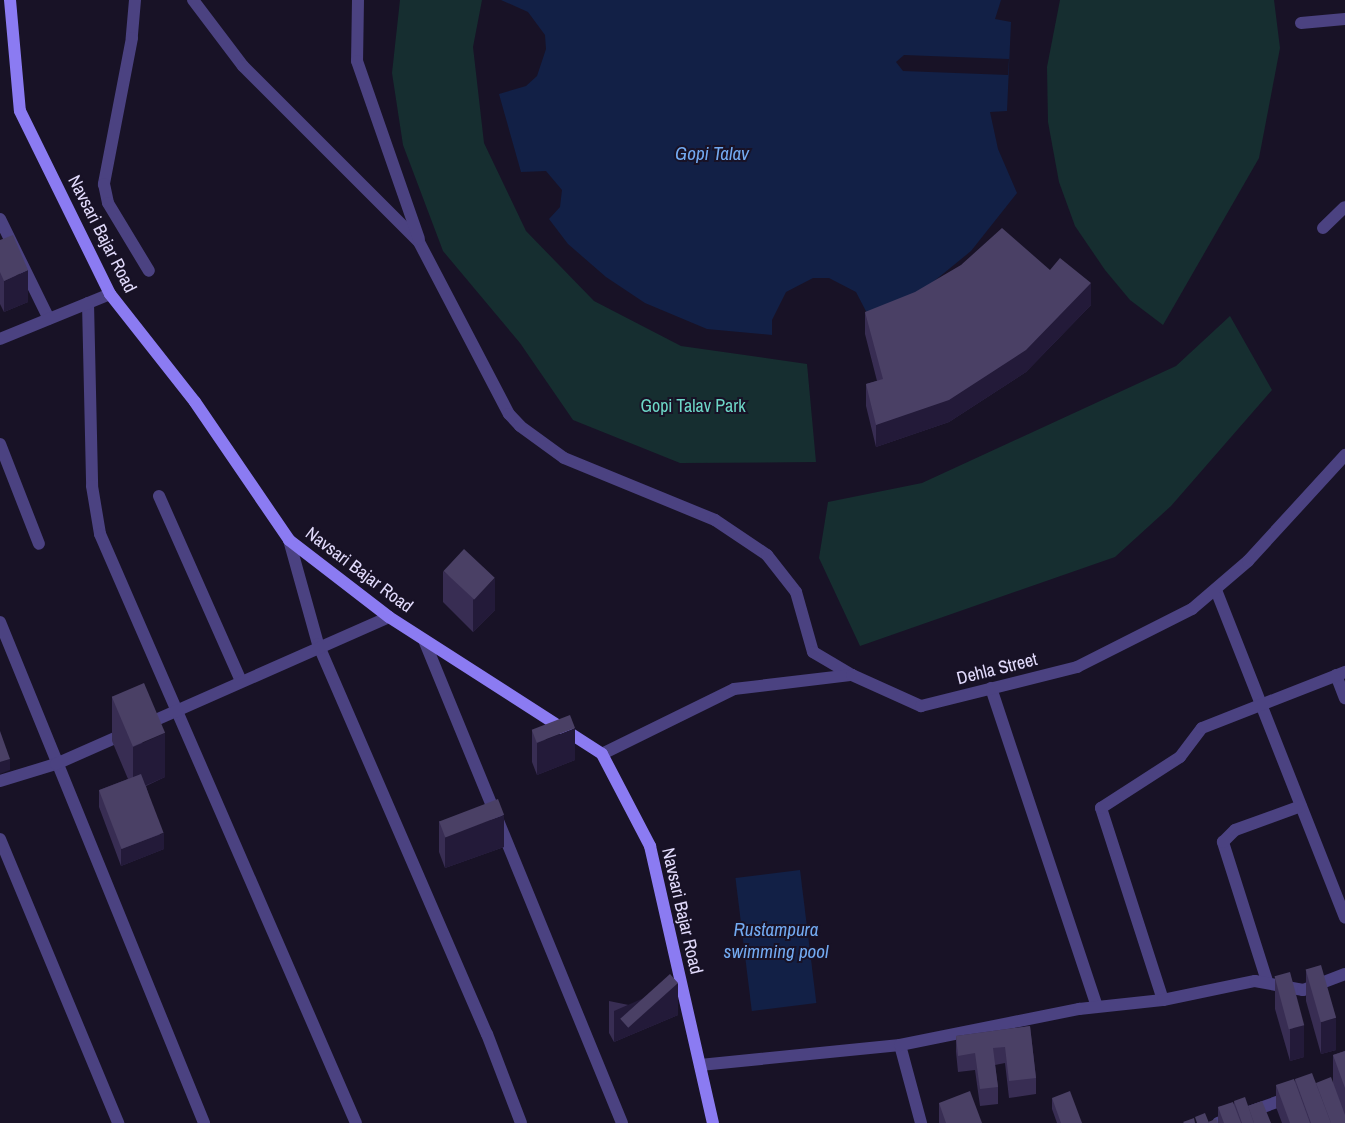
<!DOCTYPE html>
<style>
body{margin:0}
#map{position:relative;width:1345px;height:1123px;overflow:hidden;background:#181226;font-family:"Archivo Narrow",sans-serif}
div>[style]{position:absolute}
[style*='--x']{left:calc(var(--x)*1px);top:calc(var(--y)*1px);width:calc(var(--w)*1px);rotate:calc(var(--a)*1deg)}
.green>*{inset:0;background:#162e30}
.water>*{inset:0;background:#122046;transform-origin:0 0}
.pier>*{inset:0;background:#181226}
.minor>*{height:12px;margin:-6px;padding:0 6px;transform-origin:6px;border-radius:6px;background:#4b4281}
.secondary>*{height:12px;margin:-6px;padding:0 6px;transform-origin:6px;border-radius:6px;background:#8b7bf2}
.wall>*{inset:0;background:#382d53}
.shaded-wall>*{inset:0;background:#231a39}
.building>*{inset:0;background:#4a4065;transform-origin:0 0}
span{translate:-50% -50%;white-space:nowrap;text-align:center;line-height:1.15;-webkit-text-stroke:4px #181226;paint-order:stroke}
.street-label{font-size:18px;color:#e2dbfc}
.park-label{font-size:18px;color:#6dd5c6}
.water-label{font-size:19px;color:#73aaf1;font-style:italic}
</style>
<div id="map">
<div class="green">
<i style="clip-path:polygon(400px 0,482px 0,473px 47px,484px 143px,526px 231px,594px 301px,681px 346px,807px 364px,816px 462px,680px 463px,573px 420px,520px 343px,443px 251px,403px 145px,392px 73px)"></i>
<i style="clip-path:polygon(1060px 0,1274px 0,1280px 48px,1259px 158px,1163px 325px,1130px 300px,1105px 270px,1075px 226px,1059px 182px,1048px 122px,1047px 67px)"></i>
<i style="clip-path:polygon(1230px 316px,1272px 390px,1171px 506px,1115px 557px,860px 646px,819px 558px,828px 502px,922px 483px,1176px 366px)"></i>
</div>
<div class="water">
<i style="clip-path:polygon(501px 0,1001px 0,995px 19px,1011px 22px,1007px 111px,990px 112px,998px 149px,1017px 193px,971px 251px,922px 291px,870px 319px,856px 292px,829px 278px,813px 278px,786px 292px,772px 320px,772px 335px,707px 329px,645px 303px,606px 277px,568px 244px,549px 219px,560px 207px,562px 190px,546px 171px,521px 172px,499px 94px,526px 86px,537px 76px,546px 49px,545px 35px,528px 12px)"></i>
<i style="left:800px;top:870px;width:134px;height:65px;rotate:83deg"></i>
</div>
<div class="pier">
<i style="clip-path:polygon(904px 55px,1009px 59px,1008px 75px,903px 71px,896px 62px)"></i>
</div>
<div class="minor">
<i style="--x:135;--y:0;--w:38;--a:95"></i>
<i style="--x:132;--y:38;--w:149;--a:100.9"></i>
<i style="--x:104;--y:184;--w:19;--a:78"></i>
<i style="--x:108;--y:203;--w:79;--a:58.9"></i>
<i style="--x:193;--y:0;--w:83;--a:52.9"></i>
<i style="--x:243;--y:66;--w:249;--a:45"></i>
<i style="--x:419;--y:242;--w:194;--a:62.4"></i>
<i style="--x:509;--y:414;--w:16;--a:47"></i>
<i style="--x:520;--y:426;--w:54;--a:36"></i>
<i style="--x:564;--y:458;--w:163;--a:22.3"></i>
<i style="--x:715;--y:520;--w:63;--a:33.9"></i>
<i style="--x:767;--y:555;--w:47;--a:51.9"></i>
<i style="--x:796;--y:592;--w:62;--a:74.2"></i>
<i style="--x:813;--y:652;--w:45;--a:30.5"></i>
<i style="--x:358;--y:0;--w:61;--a:90.9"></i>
<i style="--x:357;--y:61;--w:188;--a:70.8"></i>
<i style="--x:1301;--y:23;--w:44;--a:-5.2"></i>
<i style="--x:0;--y:219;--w:111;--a:63.9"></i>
<i style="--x:1323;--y:228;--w:30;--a:-44"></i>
<i style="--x:88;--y:303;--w:183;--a:88.7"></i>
<i style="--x:92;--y:486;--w:49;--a:80.5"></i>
<i style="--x:100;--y:534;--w:642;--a:66.51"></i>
<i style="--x:0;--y:339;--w:119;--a:-22.2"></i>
<i style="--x:0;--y:444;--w:107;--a:68.7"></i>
<i style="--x:159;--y:496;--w:200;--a:66.1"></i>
<i style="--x:289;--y:540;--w:108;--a:74.4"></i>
<i style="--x:318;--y:644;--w:425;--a:66.6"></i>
<i style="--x:487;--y:1034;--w:95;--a:69.1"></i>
<i style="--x:1216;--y:590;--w:352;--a:68.5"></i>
<i style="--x:0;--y:622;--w:541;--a:67.84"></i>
<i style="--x:424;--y:640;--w:522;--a:67.71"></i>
<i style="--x:1336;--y:675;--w:25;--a:69"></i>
<i style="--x:991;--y:688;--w:335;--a:71.6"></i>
<i style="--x:602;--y:754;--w:147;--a:-26.2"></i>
<i style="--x:734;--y:689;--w:119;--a:-6.8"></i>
<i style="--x:852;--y:675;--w:76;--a:24.2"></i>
<i style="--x:921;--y:706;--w:161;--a:-14"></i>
<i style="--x:1077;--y:667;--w:129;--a:-26.8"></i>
<i style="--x:1192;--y:609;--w:74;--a:-40.6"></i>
<i style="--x:1248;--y:561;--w:144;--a:-47.5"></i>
<i style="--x:0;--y:781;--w:59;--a:-16.9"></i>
<i style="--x:56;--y:764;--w:364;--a:-23.8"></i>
<i style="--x:0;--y:839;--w:308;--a:67.4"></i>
<i style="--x:1267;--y:981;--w:146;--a:-107.6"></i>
<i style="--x:1223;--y:842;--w:17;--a:-45"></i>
<i style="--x:1235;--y:830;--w:70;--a:-20"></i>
<i style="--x:1163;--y:1000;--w:202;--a:-107.9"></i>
<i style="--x:1101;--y:808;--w:94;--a:-32.8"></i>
<i style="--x:1180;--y:757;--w:36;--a:-53"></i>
<i style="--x:1202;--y:728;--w:154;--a:-21.4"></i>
<i style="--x:900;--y:1045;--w:81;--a:74.9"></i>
<i style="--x:700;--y:1065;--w:201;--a:-5.7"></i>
<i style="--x:900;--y:1045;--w:183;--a:-11.4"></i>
<i style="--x:1079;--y:1009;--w:84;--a:-6.1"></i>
<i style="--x:1163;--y:1000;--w:94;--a:-11.7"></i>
<i style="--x:1255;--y:981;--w:49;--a:10.6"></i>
<i style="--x:1303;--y:990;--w:45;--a:-20.9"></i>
<i style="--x:1218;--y:1123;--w:77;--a:-19.6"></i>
</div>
<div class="secondary">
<i style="--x:10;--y:0;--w:111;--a:84.9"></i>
<i style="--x:20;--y:111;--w:204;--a:63.8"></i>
<i style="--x:110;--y:294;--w:137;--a:51.8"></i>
<i style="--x:195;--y:402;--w:167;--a:55.7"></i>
<i style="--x:289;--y:540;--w:126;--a:37.6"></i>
<i style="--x:389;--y:617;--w:253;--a:32.7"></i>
<i style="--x:602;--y:754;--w:104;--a:62.4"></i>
<i style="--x:650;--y:846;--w:284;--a:77.2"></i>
</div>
<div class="wall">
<i style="clip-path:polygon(0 240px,28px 302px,4px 312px,0 304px)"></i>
<i style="clip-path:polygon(1091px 305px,1026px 372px,949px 422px,876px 447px,866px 406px,866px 384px,877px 381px,865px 334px,865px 312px)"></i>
<i style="clip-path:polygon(443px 571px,495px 610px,473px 632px,443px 602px)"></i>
<i style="clip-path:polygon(112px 696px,165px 777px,146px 786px,164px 849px,121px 866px,99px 807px,99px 790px,128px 779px,112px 741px)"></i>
<i style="clip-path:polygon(532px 730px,575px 760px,537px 775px,532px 762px)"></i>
<i style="clip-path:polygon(439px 821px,504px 847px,445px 868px,439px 852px)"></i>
<i style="clip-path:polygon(1306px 970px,1336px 1050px,1321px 1054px,1306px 1001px)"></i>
<i style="clip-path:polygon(1275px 977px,1304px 1057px,1290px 1061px,1275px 1009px)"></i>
<i style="clip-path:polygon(609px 1001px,678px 1015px,614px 1042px,609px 1033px)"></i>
<i style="clip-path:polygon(1030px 1026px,1036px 1078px,1036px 1094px,1009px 1098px,1005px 1063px,995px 1065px,998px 1087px,998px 1104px,980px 1106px,975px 1070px,958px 1072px,956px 1052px,956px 1036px)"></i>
<i style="clip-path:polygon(1345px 1051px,1345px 1123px,1282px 1123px,1276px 1107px,1276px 1085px,1295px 1083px,1295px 1079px,1316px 1083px,1333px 1083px,1333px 1055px)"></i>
<i style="clip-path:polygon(1052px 1098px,1082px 1123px,1057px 1123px,1052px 1109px)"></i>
<i style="clip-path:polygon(1234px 1101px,1248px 1106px,1271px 1123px,1218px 1123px,1218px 1107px,1234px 1104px)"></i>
<i style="clip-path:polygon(939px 1103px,982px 1123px,939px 1123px)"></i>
</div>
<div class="shaded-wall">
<i style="clip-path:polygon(28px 270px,28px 302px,4px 312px,4px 281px)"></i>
<i style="clip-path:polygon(1091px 283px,1091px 305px,1026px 372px,949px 422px,876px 447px,876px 425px)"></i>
<i style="clip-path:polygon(495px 578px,495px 610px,473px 632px,473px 600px)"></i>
<i style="clip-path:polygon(575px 728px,575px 760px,537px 775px,537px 743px)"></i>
<i style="clip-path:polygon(165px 733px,165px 777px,133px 791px,133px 747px)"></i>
<i style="clip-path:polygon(10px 759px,10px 770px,0 774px,0 762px)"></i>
<i style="clip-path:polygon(504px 815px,504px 847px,445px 868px,445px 836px)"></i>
<i style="clip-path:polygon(164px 833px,164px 849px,121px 866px,121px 849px)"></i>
<i style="clip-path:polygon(678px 983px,678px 1015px,614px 1042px,614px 1011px)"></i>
<i style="clip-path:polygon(1336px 1018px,1336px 1050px,1321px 1054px,1321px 1022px)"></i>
<i style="clip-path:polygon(1304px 1025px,1304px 1057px,1290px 1061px,1290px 1029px)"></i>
</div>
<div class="building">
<i style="clip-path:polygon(1002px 228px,1050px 270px,1060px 258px,1091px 283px,1026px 350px,949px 400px,876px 425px,866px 384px,883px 379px,865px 312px,915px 292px,961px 265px)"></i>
<i style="clip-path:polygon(13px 235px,28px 270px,4px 281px,0 272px,0 240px)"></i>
<i style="left:464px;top:549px;width:42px;height:30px;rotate:43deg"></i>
<i style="left:144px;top:683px;width:54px;height:35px;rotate:67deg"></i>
<i style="left:570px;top:715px;width:14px;height:41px;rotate:69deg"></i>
<i style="clip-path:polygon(0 731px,10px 759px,0 762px)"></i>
<i style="left:141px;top:774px;width:63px;height:45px;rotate:69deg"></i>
<i style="left:498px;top:799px;width:17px;height:63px;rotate:69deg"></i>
<i style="left:1321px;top:965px;width:55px;height:16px;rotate:74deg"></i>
<i style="left:1290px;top:972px;width:55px;height:16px;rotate:75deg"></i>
<i style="left:670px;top:974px;width:12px;height:67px;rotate:48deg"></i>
<i style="clip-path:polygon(1030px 1026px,1036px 1078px,1009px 1081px,1005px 1047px,993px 1048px,998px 1087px,980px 1089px,975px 1053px,958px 1056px,956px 1036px)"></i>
<i style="clip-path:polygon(1345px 1051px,1345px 1088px,1333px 1055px)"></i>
<i style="clip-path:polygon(1312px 1073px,1331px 1123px,1311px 1123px,1295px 1079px)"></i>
<i style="clip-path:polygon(1331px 1077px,1345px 1115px,1345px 1123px,1331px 1123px,1316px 1083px)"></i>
<i style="clip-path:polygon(1294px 1079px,1310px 1123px,1290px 1123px,1276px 1085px)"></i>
<i style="clip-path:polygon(970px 1091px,982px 1123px,946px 1123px,939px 1103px)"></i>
<i style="clip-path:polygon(1070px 1091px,1082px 1123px,1061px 1123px,1052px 1098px)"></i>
<i style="clip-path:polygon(1245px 1097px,1254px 1123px,1242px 1123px,1234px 1101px)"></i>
<i style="clip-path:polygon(1262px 1101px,1271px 1123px,1254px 1123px,1248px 1106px)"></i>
<i style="clip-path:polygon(1233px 1102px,1241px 1123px,1224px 1123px,1218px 1107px)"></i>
<i style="clip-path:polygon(1205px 1113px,1209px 1123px,1197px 1123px,1195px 1117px)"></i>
<i style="clip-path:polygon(1194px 1118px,1195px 1123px,1184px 1123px,1183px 1122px)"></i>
<i style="clip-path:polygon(1216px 1119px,1218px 1123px,1209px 1123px,1208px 1122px)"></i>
</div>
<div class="street-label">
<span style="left:102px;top:234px;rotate:63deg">Navsari Bajar Road</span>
<span style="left:359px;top:570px;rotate:37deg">Navsari Bajar Road</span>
<span style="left:997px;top:669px;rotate:-14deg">Dehla Street</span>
<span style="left:682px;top:911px;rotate:77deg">Navsari Bajar Road</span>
</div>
<div class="park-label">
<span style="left:693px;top:406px">Gopi Talav Park</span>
</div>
<div class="water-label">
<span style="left:712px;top:154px">Gopi Talav</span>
<span style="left:776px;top:941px">Rustampura<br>swimming pool</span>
</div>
</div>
